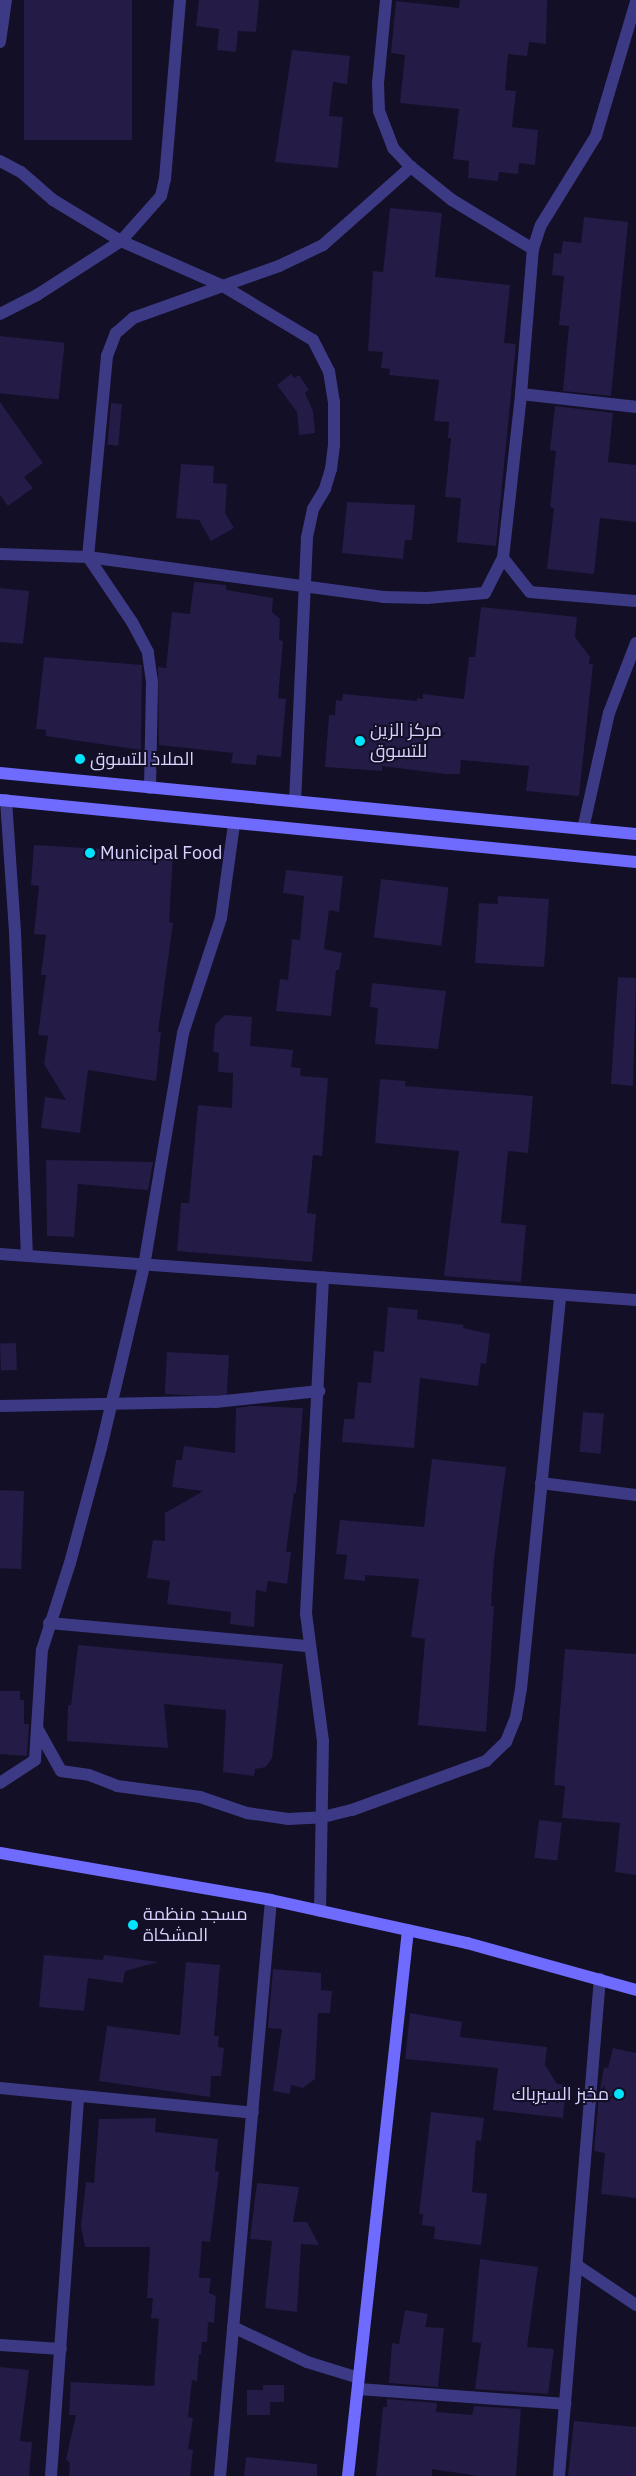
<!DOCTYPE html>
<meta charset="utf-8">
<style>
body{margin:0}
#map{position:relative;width:636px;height:2476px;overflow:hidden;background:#130f26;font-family:"IBM Plex Sans",Cairo,sans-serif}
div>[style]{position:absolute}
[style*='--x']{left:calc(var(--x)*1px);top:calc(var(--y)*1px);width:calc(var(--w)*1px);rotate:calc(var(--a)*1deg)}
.building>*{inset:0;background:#241b47;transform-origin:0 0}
.street>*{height:12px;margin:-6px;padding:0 6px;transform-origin:6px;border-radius:6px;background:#3d3a85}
.secondary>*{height:12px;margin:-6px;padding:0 6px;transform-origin:6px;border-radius:6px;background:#6f6bff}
.dots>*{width:14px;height:14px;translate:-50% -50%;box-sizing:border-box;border:2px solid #130f26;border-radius:50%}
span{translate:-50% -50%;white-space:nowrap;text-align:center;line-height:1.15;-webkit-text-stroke:4px #130f26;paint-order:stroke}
.poi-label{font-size:18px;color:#d9d4ff}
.left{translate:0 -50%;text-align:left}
.right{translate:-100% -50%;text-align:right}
</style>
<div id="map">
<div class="building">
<i style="left:24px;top:0;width:108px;height:140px"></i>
<i style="clip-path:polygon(199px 0,259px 0,256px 32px,238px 31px,236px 52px,217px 50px,219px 29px,196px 26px)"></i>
<i style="clip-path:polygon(460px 0,547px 0,546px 44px,529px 42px,527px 56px,508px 54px,505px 90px,516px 91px,512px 127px,538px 130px,535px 165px,519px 163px,518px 174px,499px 172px,498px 181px,468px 178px,469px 161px,453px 159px,459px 109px,400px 103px,405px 55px,391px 53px,396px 1px,459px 8px)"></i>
<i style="clip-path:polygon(292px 50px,350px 56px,347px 84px,333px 82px,329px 116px,343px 117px,338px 168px,275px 162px)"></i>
<i style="clip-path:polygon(390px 208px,442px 213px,435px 277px,510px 285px,504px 343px,516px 344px,496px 546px,457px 542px,461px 498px,445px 497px,451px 438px,448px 438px,449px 422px,434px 421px,439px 380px,389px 375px,390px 369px,381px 368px,383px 352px,368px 351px,373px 271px,383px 272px)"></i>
<i style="clip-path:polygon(584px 217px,628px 222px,611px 396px,563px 391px,569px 326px,559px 325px,564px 276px,552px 275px,554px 253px,561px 254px,563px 241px,581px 243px)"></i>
<i style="left:0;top:336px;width:65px;height:57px;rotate:6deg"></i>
<i style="clip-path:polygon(291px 374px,294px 378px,299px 375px,309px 390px,305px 393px,313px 411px,315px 433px,299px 435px,297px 412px,277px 385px)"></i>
<i style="clip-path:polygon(0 402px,43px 463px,24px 477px,33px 488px,8px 506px,0 495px)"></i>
<i style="left:111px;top:403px;width:11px;height:42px;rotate:5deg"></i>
<i style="clip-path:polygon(555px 406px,613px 413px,608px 462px,636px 465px,636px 522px,600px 518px,594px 574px,547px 569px,554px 508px,550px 507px,556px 451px,550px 450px)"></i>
<i style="clip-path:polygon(181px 464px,214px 466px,213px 483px,227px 484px,225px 513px,234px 528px,211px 541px,199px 520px,176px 518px)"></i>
<i style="clip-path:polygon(347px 502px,415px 505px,412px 540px,405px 540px,403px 559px,342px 553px)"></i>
<i style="clip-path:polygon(194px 582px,226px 585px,226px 590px,273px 598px,272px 612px,280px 619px,279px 640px,283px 641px,278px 698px,286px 699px,281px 757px,257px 755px,256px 765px,231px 763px,233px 753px,159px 745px,158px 667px,166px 668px,172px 612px,190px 614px)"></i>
<i style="clip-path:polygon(0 588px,29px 591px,23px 644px,0 642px)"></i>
<i style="clip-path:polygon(481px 607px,577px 617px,575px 637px,590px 657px,589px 664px,593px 664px,579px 796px,526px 791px,529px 766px,461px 760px,460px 774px,445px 774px,382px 766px,382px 771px,325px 767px,329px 715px,335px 715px,336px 700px,342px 701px,343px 694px,417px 701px,417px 698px,423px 699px,423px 694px,464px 699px,469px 657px,475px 657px)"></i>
<i style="clip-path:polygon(44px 657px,142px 665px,141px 750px,46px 736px,46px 730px,36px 729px)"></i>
<i style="clip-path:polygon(34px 845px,101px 849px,100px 855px,133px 857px,143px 853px,154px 857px,173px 855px,169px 922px,173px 923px,158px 1032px,161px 1032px,156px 1081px,88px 1070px,80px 1133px,41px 1128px,45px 1097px,66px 1100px,44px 1064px,48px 1036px,38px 1035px,46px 975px,41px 975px,46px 935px,34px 934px,39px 886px,31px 885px)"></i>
<i style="clip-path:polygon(286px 870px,343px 876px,339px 912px,329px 910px,324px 949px,342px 953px,339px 970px,336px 970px,331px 1016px,276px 1011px,280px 979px,288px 980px,292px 939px,300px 940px,304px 896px,283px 893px)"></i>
<i style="left:381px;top:879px;width:68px;height:59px;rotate:7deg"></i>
<i style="clip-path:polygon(498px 896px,549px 899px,544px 967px,475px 963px,479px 903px,498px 904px)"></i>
<i style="clip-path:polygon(618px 977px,636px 978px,633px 1086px,611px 1084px)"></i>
<i style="clip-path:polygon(372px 983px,446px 991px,438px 1049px,375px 1044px,378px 1008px,370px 1007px)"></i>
<i style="clip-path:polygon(225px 1015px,252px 1017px,250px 1046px,293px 1050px,291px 1067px,301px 1068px,300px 1076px,328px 1078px,322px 1156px,313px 1155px,307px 1213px,316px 1214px,312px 1262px,177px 1251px,181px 1203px,189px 1203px,198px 1105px,232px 1108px,233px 1073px,218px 1072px,219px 1053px,213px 1052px,215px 1025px)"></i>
<i style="clip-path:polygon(380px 1079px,406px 1081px,405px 1086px,533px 1096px,528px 1153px,508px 1151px,501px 1223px,526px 1225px,521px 1282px,444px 1276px,459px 1151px,375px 1143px)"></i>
<i style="clip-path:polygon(46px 1160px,153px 1162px,148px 1190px,78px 1184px,74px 1237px,47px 1236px)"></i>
<i style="clip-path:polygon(388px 1307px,418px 1310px,417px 1319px,464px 1325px,463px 1328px,490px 1334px,486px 1364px,481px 1363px,478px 1386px,420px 1378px,414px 1448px,342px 1442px,344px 1419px,354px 1419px,358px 1382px,371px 1383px,374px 1351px,384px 1352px)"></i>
<i style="left:16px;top:1343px;width:27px;height:16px;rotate:88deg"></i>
<i style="left:167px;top:1352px;width:62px;height:42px;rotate:3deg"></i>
<i style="clip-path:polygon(251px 1406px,303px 1408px,296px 1493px,294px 1493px,286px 1552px,291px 1552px,287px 1584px,268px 1581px,266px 1592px,256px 1590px,254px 1627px,230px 1624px,231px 1612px,167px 1604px,170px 1581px,147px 1578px,153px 1540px,165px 1541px,165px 1513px,203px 1491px,172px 1487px,176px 1460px,182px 1460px,184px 1446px,235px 1453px,236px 1408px)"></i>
<i style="left:583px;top:1412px;width:21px;height:40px;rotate:5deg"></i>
<i style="clip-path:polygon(432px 1459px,506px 1467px,494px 1560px,491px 1606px,494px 1606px,486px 1732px,418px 1725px,425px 1639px,411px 1637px,419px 1579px,365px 1575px,365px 1581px,344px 1579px,347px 1555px,336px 1554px,340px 1520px,424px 1527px)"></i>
<i style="left:24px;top:1491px;width:78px;height:24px;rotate:92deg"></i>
<i style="clip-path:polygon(78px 1645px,283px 1664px,272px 1758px,266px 1767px,255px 1769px,254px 1776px,223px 1772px,226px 1710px,164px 1704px,168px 1748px,67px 1741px,68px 1705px,71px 1705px)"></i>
<i style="clip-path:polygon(565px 1649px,636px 1654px,636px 1875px,615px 1872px,620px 1823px,562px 1818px,565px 1786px,554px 1785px)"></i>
<i style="clip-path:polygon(0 1691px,20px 1691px,20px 1700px,24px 1700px,24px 1724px,29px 1724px,27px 1756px,0 1754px)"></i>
<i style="left:539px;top:1820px;width:23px;height:38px;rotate:7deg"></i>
<i style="clip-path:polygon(44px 1955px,103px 1960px,104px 1955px,158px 1962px,125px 1971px,123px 1983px,88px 1978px,84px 2011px,39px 2007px)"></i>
<i style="clip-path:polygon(186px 1962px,220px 1965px,214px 2036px,219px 2036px,218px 2047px,224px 2048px,221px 2076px,211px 2076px,210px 2097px,99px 2081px,107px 2026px,180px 2035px)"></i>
<i style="clip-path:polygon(273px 1969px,321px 1973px,321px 1990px,332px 1991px,330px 2013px,318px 2013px,315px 2079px,303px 2088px,291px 2085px,290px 2094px,273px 2091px,282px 2029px,268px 2028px)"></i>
<i style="clip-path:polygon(410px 2013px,462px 2022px,460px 2037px,547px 2047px,545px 2065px,557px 2084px,566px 2085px,563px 2118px,493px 2110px,498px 2068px,405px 2059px)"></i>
<i style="clip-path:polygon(613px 2048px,636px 2053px,636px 2198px,601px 2194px,605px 2153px,594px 2151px,599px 2095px,604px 2067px,608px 2068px)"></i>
<i style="clip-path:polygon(431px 2112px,484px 2118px,481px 2141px,476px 2140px,473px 2180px,472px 2192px,487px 2194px,481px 2245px,434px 2239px,435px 2227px,422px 2225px,423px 2214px,419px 2214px)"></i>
<i style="clip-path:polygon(156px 2118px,155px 2132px,218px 2139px,215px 2171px,219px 2172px,210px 2242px,202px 2241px,199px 2278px,211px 2278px,209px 2293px,216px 2296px,214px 2323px,208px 2322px,207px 2342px,202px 2342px,201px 2355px,199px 2354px,197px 2381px,192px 2380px,188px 2417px,193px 2418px,188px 2449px,193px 2450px,190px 2476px,69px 2476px,70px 2463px,66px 2459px,76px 2415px,69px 2415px,71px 2382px,154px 2386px,159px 2319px,151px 2318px,153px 2298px,147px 2298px,150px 2247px,85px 2247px,81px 2226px,86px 2182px,94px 2183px,99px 2119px)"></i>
<i style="clip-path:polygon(257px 2183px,299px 2187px,293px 2222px,307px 2222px,319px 2245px,301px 2244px,297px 2312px,265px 2308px,272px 2241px,250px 2239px)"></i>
<i style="clip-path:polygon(480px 2259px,538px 2267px,527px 2347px,554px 2349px,548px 2394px,475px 2389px,481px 2343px,472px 2342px)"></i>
<i style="clip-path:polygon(405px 2310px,428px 2314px,425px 2327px,444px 2328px,438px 2387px,389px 2383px,392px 2343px,399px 2344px)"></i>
<i style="clip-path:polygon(0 2367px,29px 2370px,20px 2441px,32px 2442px,29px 2476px,0 2476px)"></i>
<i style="clip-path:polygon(263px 2385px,284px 2385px,284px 2402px,270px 2402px,270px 2415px,247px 2415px,247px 2390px,263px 2390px)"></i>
<i style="clip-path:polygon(387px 2399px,437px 2403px,436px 2412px,472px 2415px,474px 2406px,521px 2409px,516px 2476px,478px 2476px,432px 2469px,432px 2476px,376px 2476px,383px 2407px,387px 2407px)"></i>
<i style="clip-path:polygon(574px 2421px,636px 2427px,636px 2476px,568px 2476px)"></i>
<i style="clip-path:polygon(246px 2457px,317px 2464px,317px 2476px,244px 2476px)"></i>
</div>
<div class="street">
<i style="--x:386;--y:0;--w:83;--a:95.5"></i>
<i style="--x:378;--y:83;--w:28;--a:88"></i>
<i style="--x:379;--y:111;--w:40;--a:69"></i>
<i style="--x:393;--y:148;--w:26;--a:47"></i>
<i style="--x:411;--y:167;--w:53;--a:38.8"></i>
<i style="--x:452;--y:200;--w:95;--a:31.2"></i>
<i style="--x:0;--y:42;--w:42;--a:-81.9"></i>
<i style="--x:0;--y:161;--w:24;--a:28"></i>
<i style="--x:21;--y:172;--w:43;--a:41.2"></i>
<i style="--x:53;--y:200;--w:79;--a:31.1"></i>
<i style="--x:121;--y:241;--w:111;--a:23.8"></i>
<i style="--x:223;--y:286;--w:105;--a:31"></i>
<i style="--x:313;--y:340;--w:35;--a:63"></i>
<i style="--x:329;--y:371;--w:31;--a:81"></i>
<i style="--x:334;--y:402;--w:43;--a:90"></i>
<i style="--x:334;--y:445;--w:24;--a:97"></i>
<i style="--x:331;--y:469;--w:21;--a:107"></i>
<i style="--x:325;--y:489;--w:23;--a:121"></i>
<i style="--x:313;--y:509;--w:30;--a:102"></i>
<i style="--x:307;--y:538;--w:263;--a:92.6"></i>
<i style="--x:0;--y:314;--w:42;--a:-27.2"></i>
<i style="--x:37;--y:295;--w:100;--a:-32.7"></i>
<i style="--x:121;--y:241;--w:60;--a:-48.4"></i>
<i style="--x:161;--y:196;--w:17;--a:-77"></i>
<i style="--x:165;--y:179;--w:180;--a:-85.2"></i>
<i style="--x:521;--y:394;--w:145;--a:-85.3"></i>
<i style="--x:533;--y:249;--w:25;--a:-72"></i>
<i style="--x:541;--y:225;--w:105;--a:-58.3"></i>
<i style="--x:596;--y:136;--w:140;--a:-73.4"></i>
<i style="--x:0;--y:554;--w:88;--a:2"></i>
<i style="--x:88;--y:557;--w:298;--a:7.7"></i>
<i style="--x:383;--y:597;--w:44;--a:1.3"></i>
<i style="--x:427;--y:598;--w:58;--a:-4.9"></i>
<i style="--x:485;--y:593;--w:39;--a:-63"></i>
<i style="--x:503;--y:558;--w:165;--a:-83.7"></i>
<i style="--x:521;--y:394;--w:116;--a:6.4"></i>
<i style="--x:503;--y:558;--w:43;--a:51.5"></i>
<i style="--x:530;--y:592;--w:106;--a:4.9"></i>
<i style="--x:150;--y:788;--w:106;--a:-88.9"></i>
<i style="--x:152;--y:682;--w:30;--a:-98"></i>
<i style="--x:148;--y:652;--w:34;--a:-118"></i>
<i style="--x:132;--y:622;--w:78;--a:-124.1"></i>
<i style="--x:88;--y:557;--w:202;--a:-84.6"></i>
<i style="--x:107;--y:356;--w:25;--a:-69"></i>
<i style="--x:116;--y:333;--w:23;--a:-41"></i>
<i style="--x:133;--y:318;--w:155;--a:-19.6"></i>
<i style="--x:279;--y:266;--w:49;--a:-25.5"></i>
<i style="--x:323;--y:245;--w:118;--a:-41.6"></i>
<i style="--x:6;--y:800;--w:131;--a:86.1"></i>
<i style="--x:15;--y:931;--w:325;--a:87.9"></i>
<i style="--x:583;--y:829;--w:119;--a:-77.4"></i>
<i style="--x:609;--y:713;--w:75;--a:-68.9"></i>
<i style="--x:0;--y:1254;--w:638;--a:4.14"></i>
<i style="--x:0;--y:1406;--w:215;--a:-1.1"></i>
<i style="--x:215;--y:1402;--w:105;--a:-6"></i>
<i style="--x:541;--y:1483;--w:96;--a:7.2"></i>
<i style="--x:49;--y:1623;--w:261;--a:5.1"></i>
<i style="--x:37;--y:1728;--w:49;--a:60.8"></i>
<i style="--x:61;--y:1771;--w:28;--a:8"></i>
<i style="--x:89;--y:1775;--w:30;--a:21"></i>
<i style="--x:117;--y:1786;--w:84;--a:7.5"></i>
<i style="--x:200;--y:1797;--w:50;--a:18.8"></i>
<i style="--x:247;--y:1813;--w:41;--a:8.3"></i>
<i style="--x:288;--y:1819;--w:35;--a:-3"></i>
<i style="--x:323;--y:1817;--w:30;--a:-14"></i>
<i style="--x:352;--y:1810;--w:143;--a:-20.1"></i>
<i style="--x:486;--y:1761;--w:28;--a:-44"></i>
<i style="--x:506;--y:1742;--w:27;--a:-68"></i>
<i style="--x:516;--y:1717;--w:28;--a:-80"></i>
<i style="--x:521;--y:1689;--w:396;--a:-84.3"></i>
<i style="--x:0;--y:1783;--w:42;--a:-33.3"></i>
<i style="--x:35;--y:1760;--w:110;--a:-86.4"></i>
<i style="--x:42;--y:1650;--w:91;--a:-72.2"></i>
<i style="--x:70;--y:1563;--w:119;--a:-74.9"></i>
<i style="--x:101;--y:1448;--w:187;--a:-76.7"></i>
<i style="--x:144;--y:1266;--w:236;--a:-80.5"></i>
<i style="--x:183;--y:1033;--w:121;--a:-71.7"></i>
<i style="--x:221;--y:918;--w:95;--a:-82.1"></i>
<i style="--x:320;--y:1911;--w:170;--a:-89"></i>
<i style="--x:323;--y:1741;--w:128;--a:-97.6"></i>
<i style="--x:306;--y:1614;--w:337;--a:-87.1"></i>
<i style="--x:0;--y:2088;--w:254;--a:5.6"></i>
<i style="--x:578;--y:2266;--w:70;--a:33.9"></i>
<i style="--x:233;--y:2327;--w:82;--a:25.3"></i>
<i style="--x:307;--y:2362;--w:54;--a:17.1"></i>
<i style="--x:0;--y:2345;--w:61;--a:3.8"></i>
<i style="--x:358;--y:2389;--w:208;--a:4.1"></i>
<i style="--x:51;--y:2476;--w:381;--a:-85.9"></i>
<i style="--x:220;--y:2476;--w:578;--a:-84.94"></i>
<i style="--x:559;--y:2476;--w:499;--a:-85.3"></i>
</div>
<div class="secondary">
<i style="--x:0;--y:773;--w:639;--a:5.48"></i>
<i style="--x:0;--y:800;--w:639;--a:5.57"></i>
<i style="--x:0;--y:1853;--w:275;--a:9.8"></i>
<i style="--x:271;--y:1900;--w:201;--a:12.4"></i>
<i style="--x:467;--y:1943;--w:175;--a:15.5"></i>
<i style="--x:348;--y:2476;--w:549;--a:-83.73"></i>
</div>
<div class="dots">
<i style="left:360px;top:741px;background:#00e5ff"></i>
<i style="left:80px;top:759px;background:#00e5ff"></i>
<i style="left:90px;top:853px;background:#00e5ff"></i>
<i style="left:133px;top:1925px;background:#00e5ff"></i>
<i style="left:619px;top:2094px;background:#00e5ff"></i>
</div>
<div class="poi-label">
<span class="left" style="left:370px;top:741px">مركز الزين<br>للتسوق</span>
<span class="left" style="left:90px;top:759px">الملاذ للتسوق</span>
<span class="left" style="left:100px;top:853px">Municipal Food</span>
<span class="left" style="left:143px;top:1925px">مسجد منظمة<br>المشكاة</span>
<span class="right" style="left:609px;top:2094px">مخبز السيرباك</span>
</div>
</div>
